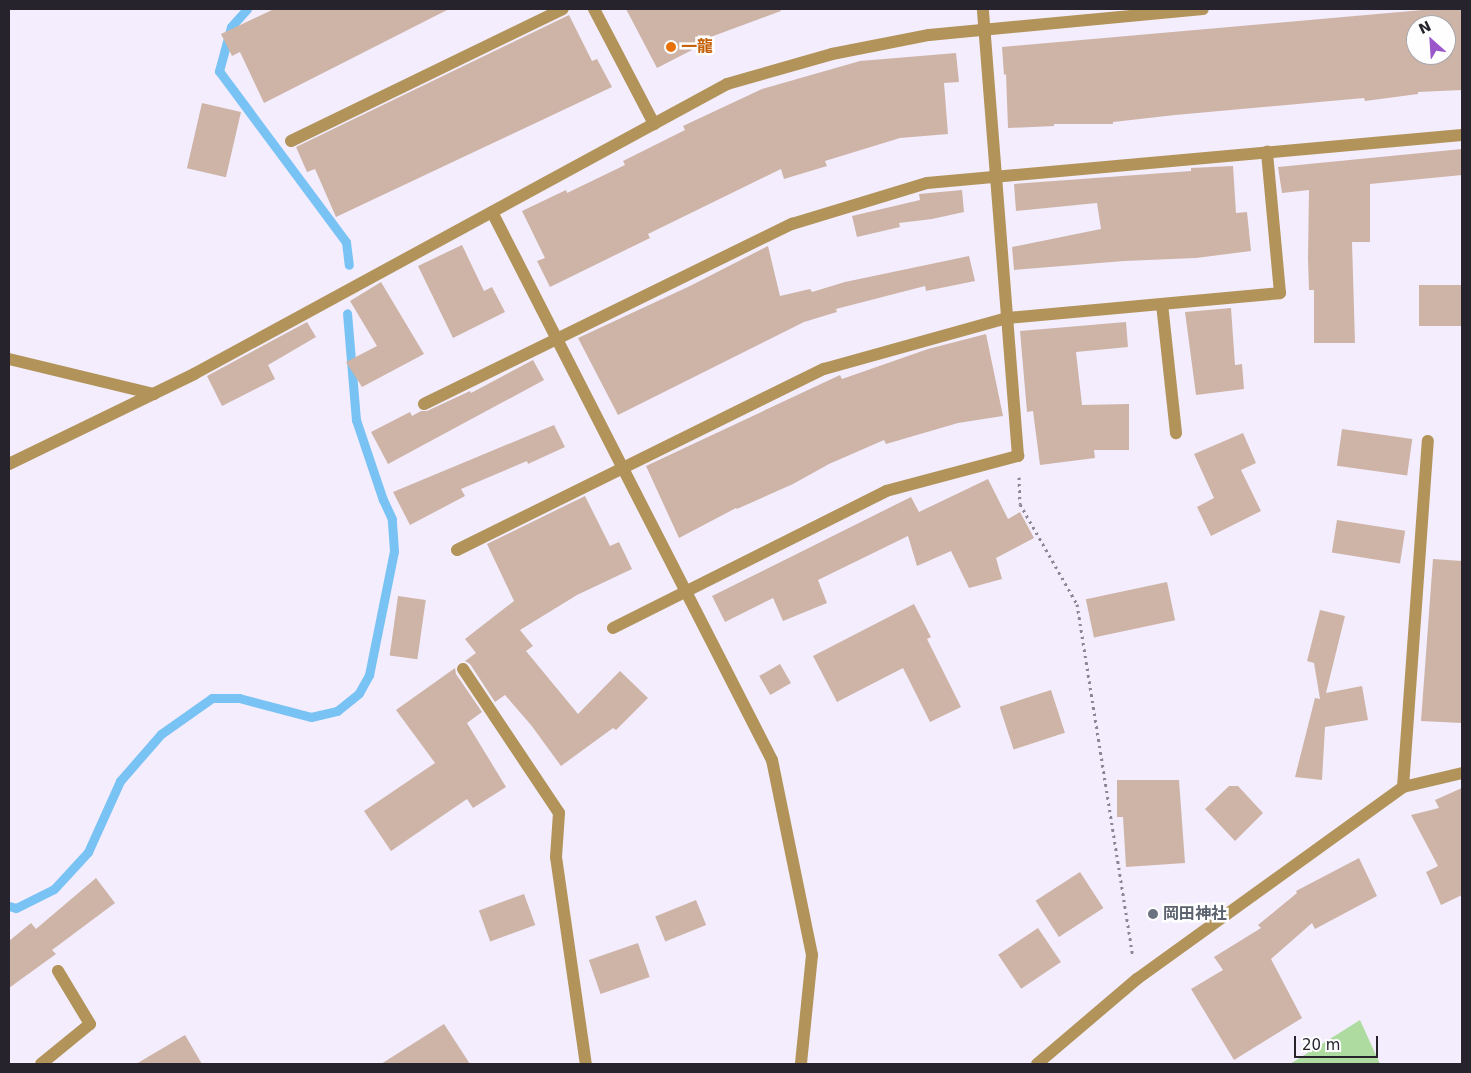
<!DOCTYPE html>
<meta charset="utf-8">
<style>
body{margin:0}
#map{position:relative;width:1471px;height:1073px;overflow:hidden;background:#f3edfd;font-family:"DejaVu Sans","Noto Sans JP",sans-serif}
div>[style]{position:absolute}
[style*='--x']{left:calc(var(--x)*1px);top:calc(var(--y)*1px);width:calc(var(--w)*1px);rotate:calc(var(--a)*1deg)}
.green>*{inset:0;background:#addba0}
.stream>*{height:9px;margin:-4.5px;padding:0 4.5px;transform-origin:4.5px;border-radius:4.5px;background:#79c2f4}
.building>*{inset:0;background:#ceb4a7;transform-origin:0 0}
.path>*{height:3px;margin-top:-1.5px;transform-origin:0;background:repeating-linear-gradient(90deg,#8b8793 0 2.5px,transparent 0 6.5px)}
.street>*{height:12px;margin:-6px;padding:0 6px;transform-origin:6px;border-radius:6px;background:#b29359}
.dots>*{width:14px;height:14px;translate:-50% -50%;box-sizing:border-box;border:2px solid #fefefe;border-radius:50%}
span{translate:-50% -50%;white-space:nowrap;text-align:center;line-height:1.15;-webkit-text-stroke:5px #fefefe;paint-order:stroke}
.food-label{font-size:16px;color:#c56008;font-weight:700}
.left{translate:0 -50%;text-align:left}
.worship-label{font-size:16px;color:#5b616d;font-weight:700}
.frame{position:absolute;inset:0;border:10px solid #26232c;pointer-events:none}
.north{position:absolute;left:1406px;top:15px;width:50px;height:50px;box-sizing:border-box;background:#fefefe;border:1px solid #a8a6aa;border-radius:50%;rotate:334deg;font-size:14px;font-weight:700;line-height:20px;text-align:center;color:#26232c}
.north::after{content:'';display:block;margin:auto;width:18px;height:22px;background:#9a56cb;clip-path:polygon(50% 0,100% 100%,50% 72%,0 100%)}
.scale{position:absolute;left:1294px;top:1036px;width:84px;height:22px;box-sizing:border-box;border:2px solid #26232c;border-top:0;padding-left:6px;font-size:15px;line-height:18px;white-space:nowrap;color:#26232c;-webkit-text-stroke:4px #fefefe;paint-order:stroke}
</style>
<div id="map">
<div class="green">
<i style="clip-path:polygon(1360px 1020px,1380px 1064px,1290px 1064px)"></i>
</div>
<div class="stream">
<i style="--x:247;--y:9;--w:24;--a:132"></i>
<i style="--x:231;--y:27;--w:46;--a:105.3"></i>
<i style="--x:219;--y:71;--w:213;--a:53.4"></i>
<i style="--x:346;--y:242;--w:23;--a:83"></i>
<i style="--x:9;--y:906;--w:7;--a:16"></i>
<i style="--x:16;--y:908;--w:42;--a:-26.6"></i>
<i style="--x:54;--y:889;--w:50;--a:-47.4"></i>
<i style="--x:88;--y:852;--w:78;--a:-65.7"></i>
<i style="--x:120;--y:781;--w:62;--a:-48.9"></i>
<i style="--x:161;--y:734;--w:62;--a:-35.2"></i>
<i style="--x:212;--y:698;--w:27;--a:0"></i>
<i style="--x:239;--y:698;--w:74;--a:14.8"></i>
<i style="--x:311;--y:717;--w:27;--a:-13"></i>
<i style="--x:337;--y:711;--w:28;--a:-39"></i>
<i style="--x:359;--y:693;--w:21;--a:-61"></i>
<i style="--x:369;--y:675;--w:126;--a:-78.6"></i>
<i style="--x:394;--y:551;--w:32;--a:-94"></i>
<i style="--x:392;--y:519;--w:21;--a:-115"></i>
<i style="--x:383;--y:500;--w:84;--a:-108.6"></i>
<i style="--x:356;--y:420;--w:107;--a:-94.8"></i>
</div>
<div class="building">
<i style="clip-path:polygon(274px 9px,449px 9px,264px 103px,240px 52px,232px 56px,221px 34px)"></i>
<i style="clip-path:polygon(626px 9px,780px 9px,781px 11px,689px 45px,692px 50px,657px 68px)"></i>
<i style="clip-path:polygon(evenodd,1434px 9px,1462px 9px,1462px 90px,1418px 92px,1418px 94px,1365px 101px,1364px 98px,1175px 115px,1113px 122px,1113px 124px,1054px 124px,1054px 126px,1008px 128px,1006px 74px,1004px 75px,1002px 47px,1434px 9px,1416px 25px,1446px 25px,1446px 55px,1416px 55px,1416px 25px)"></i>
<i style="clip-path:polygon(569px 15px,592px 61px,597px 59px,612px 87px,336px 217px,315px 169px,307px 172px,296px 147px)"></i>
<i style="clip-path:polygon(956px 53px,959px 82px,944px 83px,948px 134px,900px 138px,825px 161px,827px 166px,784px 179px,781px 169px,648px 234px,650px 238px,550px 287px,537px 261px,545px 258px,522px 211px,566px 190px,567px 193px,625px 165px,623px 161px,685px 130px,683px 126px,762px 89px,860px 61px)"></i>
<i style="left:202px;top:103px;width:40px;height:67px;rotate:13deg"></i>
<i style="clip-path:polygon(1462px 149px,1462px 175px,1370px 184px,1370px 242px,1352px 242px,1355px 343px,1314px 343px,1314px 290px,1309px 290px,1308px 259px,1309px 190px,1282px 193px,1278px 167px)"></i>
<i style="clip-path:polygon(1233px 166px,1236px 213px,1247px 212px,1251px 251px,1196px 258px,1124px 261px,1014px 270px,1012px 247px,1101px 229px,1097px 203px,1016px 211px,1014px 184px,1191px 171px,1191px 168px)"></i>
<i style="clip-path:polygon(962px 190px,964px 212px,932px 219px,899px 223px,900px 227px,857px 237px,852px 216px,920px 200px,919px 194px)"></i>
<i style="clip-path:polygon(462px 245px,484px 291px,492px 287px,505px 312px,453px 338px,418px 266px)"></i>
<i style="clip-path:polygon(768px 246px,780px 296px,810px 289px,812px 292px,845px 282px,969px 256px,975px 281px,926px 291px,925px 286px,836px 309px,837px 312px,804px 322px,618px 415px,578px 338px,690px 286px)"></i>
<i style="clip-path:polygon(381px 282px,424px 354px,362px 387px,346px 362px,377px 346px,350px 301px)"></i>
<i style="left:1462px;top:285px;width:41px;height:43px;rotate:90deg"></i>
<i style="clip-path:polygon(1231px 308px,1235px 365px,1242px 364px,1244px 389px,1196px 395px,1185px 312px)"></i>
<i style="clip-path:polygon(307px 322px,316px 337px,268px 365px,275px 379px,222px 406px,207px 376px)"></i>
<i style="clip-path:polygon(1126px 322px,1128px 347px,1076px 352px,1082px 405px,1129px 404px,1129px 450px,1094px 450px,1095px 458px,1040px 465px,1033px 411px,1027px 412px,1020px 331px)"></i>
<i style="clip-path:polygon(986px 334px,1003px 416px,958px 423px,886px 444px,884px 440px,829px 464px,793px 484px,737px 509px,736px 508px,679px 538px,646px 466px,840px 375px,842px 379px,928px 349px)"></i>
<i style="clip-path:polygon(533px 360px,544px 380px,388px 464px,371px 432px,410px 412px,412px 416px,421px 411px,427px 411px,470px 391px,471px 393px)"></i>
<i style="clip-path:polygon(554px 425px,565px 447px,528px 464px,527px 461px,461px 489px,465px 496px,410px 525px,393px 492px)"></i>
<i style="left:1342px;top:429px;width:71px;height:37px;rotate:8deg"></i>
<i style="clip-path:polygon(1243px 433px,1256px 463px,1241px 470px,1261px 511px,1211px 536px,1197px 507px,1214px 498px,1194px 454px)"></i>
<i style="clip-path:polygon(988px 479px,1008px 519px,1020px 512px,1034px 538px,996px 558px,1002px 579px,969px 588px,951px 551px,917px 566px,908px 536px,818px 580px,827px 603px,783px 621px,773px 598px,725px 622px,712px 596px,911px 497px,919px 512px)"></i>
<i style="clip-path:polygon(585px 496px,610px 546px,619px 542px,632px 569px,577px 595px,520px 630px,533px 646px,526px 651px,578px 714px,620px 671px,648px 698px,616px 730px,613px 728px,561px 766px,531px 725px,505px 695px,495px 702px,470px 664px,465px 661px,476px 653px,465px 639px,514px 601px,487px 544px)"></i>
<i style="left:1337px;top:520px;width:69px;height:33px;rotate:9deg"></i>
<i style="clip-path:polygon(1433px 559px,1462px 561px,1462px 723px,1421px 721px)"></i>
<i style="left:1167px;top:582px;width:39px;height:83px;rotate:78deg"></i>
<i style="left:398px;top:596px;width:28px;height:60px;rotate:8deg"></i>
<i style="clip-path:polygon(914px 604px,931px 637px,927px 639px,961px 707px,930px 722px,903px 668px,837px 702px,813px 656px)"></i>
<i style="clip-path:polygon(1320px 610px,1345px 616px,1326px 693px,1362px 686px,1368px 720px,1325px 727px,1322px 780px,1295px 777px,1315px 698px,1320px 699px,1314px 663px,1307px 661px)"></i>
<i style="left:780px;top:664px;width:22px;height:24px;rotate:60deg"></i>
<i style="clip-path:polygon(455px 668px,456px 674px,482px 712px,467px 723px,506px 787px,473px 808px,467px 799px,391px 851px,364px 811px,435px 763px,396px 710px)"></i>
<i style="left:1051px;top:690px;width:45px;height:54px;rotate:72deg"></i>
<i style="clip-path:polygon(1117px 780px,1179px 780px,1185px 863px,1126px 867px,1123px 817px,1117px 817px)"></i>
<i style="clip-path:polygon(1229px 786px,1238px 786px,1263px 813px,1235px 841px,1205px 809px)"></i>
<i style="clip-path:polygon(1462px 788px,1462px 895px,1441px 905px,1426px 872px,1438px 866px,1411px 815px,1439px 808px,1435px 800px)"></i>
<i style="clip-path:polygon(1359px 858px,1377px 896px,1315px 929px,1312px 923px,1271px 959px,1302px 1018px,1234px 1060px,1191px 989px,1223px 970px,1214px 957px,1261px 928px,1258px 925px,1297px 893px,1296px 891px)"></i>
<i style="left:1080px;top:872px;width:43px;height:53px;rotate:57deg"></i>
<i style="clip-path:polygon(96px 878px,115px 903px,52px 950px,56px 954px,9px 988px,9px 941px,31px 923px,36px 929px)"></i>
<i style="left:524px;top:894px;width:33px;height:48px;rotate:70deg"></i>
<i style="left:696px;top:900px;width:27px;height:44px;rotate:68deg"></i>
<i style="left:1038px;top:928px;width:41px;height:48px;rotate:56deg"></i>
<i style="left:638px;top:943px;width:36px;height:52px;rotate:71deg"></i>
<i style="clip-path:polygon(444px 1024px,470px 1064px,381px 1064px)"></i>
<i style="clip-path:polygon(185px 1035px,202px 1064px,136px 1064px)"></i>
</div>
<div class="path">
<i style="--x:1019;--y:477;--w:27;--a:88"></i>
<i style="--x:1020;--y:504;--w:115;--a:60.3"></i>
<i style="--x:1077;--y:604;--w:356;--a:81"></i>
</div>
<div class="street">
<i style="--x:594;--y:9;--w:130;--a:62.4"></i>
<i style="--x:291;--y:141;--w:302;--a:-25.9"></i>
<i style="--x:492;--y:212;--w:615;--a:62.94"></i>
<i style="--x:772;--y:760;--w:199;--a:78.4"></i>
<i style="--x:812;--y:955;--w:110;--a:95.8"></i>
<i style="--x:1162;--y:304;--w:130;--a:83.8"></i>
<i style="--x:9;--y:359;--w:149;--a:13.6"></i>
<i style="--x:424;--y:404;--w:410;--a:-26.1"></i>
<i style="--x:792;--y:224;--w:141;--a:-16.9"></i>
<i style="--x:927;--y:183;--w:537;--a:-5.13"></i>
<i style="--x:9;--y:464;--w:206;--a:-25.9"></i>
<i style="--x:194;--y:374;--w:607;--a:-28.55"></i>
<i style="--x:727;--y:84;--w:109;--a:-15.9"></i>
<i style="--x:832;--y:54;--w:99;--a:-11.1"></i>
<i style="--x:929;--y:35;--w:275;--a:-5.4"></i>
<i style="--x:457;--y:550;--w:409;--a:-26.3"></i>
<i style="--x:824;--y:369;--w:190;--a:-15.6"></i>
<i style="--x:1007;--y:318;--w:274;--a:-5.2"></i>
<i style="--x:1280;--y:293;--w:142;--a:-95.3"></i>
<i style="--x:613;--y:628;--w:305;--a:-26.6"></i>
<i style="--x:886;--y:491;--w:137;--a:-14.9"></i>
<i style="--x:1018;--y:456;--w:448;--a:-94.5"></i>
<i style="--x:463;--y:669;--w:173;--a:56.3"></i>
<i style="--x:559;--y:813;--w:44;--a:93.9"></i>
<i style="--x:556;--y:857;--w:209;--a:81.8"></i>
<i style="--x:1403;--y:787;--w:347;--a:-85.9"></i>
<i style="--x:41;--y:1064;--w:63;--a:-39.2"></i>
<i style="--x:90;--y:1024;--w:62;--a:-121.1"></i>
<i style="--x:1037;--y:1064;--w:131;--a:-40.4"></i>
<i style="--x:1137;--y:979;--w:328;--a:-35.8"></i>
<i style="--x:1403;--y:787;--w:61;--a:-13.3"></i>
</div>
<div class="dots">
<i style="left:671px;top:47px;background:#e8710a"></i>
<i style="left:1153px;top:914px;background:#6b7280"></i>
</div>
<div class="food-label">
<span class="left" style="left:681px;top:47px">一龍</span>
</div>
<div class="worship-label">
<span class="left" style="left:1163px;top:914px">岡田神社</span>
</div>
<div class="frame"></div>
<div class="north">N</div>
<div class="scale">20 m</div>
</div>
